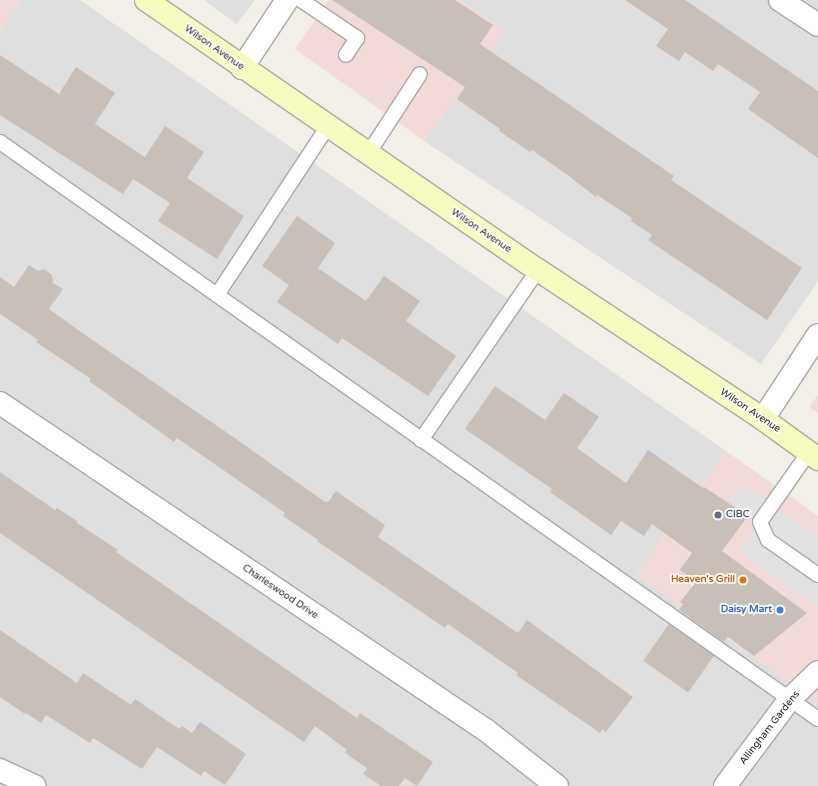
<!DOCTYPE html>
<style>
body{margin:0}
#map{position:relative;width:818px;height:786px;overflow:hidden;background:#f2efe9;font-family:"Varela Round",sans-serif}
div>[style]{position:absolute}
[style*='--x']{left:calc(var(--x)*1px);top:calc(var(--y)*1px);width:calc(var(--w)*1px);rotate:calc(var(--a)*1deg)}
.residential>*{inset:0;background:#e0dfdf}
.commercial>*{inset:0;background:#f2dad9}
.parking>*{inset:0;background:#e2e2e2}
.building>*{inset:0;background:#c7bfb8;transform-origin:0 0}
.roads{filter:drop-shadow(1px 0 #a9a9a9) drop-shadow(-1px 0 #a9a9a9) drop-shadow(0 1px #a9a9a9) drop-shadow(0 -1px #a9a9a9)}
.lane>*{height:14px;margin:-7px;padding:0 7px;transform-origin:7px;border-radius:7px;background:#fff}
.street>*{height:22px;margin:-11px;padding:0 11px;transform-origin:11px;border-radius:11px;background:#fff}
.secondary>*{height:22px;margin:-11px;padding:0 11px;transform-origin:11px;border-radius:11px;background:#f7fabf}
.dots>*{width:11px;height:11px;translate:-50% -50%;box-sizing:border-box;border:2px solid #fff;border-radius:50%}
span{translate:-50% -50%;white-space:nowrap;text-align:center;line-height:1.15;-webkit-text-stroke:3.5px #fff;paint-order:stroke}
.street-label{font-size:10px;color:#222}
.service-label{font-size:10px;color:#4e5e75;font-weight:700}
.left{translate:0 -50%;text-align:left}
.food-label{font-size:10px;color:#c56008;font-weight:700}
.right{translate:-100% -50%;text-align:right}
.shop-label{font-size:10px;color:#366cbe;font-weight:700}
</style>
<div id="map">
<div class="residential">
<i style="clip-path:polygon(21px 0,80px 0,726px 451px,636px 574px,818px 702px,818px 786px,0 786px,0 31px)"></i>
<i style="clip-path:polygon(204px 0,255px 0,237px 24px)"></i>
<i style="clip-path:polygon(460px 0,818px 0,818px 281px,761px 364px,424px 141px,504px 31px)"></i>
</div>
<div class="commercial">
<i style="clip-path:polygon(0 0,21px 0,0 31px)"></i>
<i style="clip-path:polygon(329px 0,460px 0,505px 31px,424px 141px,295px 49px)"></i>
<i style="clip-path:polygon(818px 395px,818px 413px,809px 407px)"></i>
<i style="clip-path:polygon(726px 451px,818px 516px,818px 702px,636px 574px)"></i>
</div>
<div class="parking">
<i style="clip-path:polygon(742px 484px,818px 537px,818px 608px,738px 550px,760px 522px,729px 499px)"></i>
</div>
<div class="building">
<i style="clip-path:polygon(332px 0,455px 0,493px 25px,480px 44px,674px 176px,671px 180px,802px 268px,767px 320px,648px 240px,652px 235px,631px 221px,632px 218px,597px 195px,596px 197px,566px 174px,532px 150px,530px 152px,499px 131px,500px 129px,457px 99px,465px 87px)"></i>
<i style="clip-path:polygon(625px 0,685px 0,818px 91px,818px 158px,748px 109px,760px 92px,718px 64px,713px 71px,685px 52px,679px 61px,656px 46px,668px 29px)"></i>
<i style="clip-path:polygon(0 55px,59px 94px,76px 67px,115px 93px,95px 124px,145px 157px,165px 126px,204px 152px,187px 178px,244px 216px,217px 259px,158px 221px,170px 203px,133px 179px,123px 194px,0 115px)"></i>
<i style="clip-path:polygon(297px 216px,335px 243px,318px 268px,366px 301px,384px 276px,420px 301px,406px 321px,456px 356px,428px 396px,342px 338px,338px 344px,277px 302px,289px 285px,262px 266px)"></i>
<i style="clip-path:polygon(29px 265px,38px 271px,44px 269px,52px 275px,53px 283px,63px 289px,49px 309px,81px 332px,236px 439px,325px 502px,326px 501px,328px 502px,336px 491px,385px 525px,378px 537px,518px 633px,527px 620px,633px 697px,606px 732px,602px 729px,600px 733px,516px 675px,518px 673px,448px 624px,445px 628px,317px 541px,318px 540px,283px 516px,285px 513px,177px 438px,174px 442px,89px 381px,91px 379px,36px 342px,38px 340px,0 314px,0 277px,14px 287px)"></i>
<i style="clip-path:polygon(495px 386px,545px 420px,564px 393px,599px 417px,577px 448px,626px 483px,648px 450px,703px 488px,704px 487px,748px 516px,722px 551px,807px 613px,754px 656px,728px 637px,724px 642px,679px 610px,683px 604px,680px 602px,696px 582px,680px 570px,692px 553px,652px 524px,644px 536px,621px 521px,611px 535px,550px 492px,552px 489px,465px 429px)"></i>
<i style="clip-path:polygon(0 472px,55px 510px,57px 508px,77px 521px,77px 523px,118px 550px,116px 552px,357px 718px,360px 713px,433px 762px,417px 786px,405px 778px,399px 786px,381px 786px,363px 774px,367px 768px,345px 753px,347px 750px,315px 726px,304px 742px,0 533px)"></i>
<i style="left:669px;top:624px;width:55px;height:45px;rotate:35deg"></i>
<i style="clip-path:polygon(0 630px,77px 683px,83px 673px,131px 705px,135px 699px,179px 729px,182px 726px,192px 733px,200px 722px,246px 754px,225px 785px,204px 771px,201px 776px,157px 747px,142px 769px,93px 738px,90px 743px,46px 715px,41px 723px,26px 713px,25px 714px,0 697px)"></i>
</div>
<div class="roads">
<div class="lane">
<i style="--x:301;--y:0;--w:68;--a:34.2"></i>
<i style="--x:357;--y:38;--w:20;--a:123"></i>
<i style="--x:0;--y:142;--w:1001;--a:35.2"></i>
<i style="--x:368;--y:154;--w:95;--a:-57"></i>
<i style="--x:217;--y:295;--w:202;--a:-56.7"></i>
<i style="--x:421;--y:440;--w:206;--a:-55.5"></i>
<i style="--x:809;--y:452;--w:85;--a:125"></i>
<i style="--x:760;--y:522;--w:20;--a:66"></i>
<i style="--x:768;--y:540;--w:61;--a:35"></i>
</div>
<div class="street">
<i style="--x:780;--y:0;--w:45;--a:33.3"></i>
<i style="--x:242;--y:68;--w:82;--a:-56.5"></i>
<i style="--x:0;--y:403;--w:587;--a:33.96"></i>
<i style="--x:487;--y:731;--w:89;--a:38.2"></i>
<i style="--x:763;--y:419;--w:100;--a:-56.8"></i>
<i style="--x:0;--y:770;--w:38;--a:25"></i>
<i style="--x:725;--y:786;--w:107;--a:-53.3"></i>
<i style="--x:789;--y:700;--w:40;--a:-44"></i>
</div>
<div class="secondary">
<i style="--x:146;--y:0;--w:476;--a:34.6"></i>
<i style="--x:538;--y:270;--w:270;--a:33.5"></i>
<i style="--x:763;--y:419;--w:68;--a:36"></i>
</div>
</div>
<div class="dots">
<i style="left:718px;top:515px;background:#5c6f8a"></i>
<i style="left:743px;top:580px;background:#e8710a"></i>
<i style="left:780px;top:610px;background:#3f7fe0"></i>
</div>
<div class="street-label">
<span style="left:214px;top:48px;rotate:35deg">Wilson Avenue</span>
<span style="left:481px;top:231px;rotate:34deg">Wilson Avenue</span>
<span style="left:750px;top:411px;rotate:34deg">Wilson Avenue</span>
<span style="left:280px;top:592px;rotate:34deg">Charleswood Drive</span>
<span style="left:770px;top:728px;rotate:-52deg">Allingham Gardens</span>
</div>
<div class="service-label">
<span class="left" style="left:726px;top:515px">CIBC</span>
</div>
<div class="food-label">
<span class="right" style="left:735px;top:580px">Heaven's Grill</span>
</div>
<div class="shop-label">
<span class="right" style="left:772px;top:610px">Daisy Mart</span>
</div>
</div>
